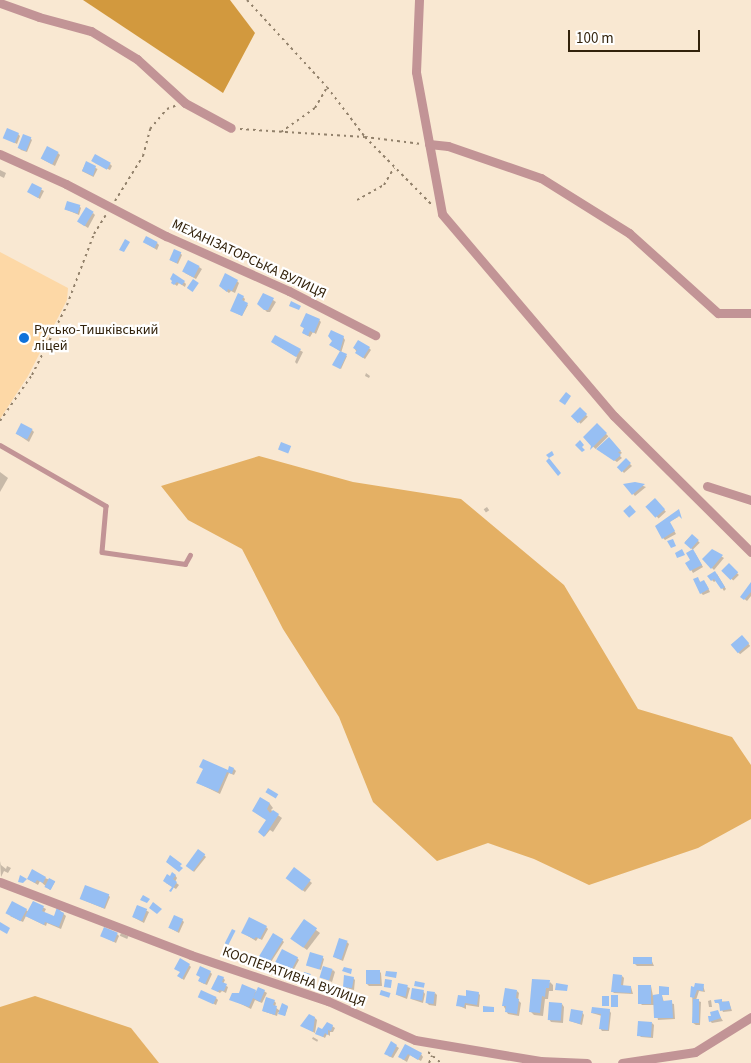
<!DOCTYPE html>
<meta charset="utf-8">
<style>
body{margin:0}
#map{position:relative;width:751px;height:1063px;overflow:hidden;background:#f9e8d2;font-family:"Source Sans 3",sans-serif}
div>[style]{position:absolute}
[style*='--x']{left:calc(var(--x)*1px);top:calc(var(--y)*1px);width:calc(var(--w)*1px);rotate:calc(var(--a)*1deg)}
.built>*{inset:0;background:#fdd8a6}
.green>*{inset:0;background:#e4b064}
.forest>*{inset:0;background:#d2993e}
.shadow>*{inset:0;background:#0003;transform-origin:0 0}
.building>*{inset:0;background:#97bff3;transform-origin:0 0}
.path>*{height:2px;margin-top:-1px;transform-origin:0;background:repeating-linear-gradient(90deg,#92816b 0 2.5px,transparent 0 6.5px)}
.service>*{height:4.5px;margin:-2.25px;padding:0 2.25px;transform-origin:2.25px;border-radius:2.25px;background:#c29496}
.minor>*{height:9px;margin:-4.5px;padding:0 4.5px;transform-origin:4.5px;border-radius:4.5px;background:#c29496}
.dots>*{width:14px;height:14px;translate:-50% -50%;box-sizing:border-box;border:2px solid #fff;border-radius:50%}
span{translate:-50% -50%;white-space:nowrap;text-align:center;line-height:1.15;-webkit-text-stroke:4.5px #fff;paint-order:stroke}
.street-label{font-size:14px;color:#32220b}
.poi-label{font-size:14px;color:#32220b}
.left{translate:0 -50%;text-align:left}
.scale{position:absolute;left:568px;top:30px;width:132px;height:22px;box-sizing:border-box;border:2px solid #32220b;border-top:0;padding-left:6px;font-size:15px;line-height:18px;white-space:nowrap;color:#32220b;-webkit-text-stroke:4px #fff;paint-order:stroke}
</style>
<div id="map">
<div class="built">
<i style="clip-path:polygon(0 252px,68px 288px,67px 300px,28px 376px,0 419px)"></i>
</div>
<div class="green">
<i style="clip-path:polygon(259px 456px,353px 482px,461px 499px,564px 585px,638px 709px,732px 737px,751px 765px,751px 819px,698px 848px,589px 885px,534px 859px,488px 843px,437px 861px,373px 802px,339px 717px,283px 629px,242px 549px,188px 520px,161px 486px)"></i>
<i style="clip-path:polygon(35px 996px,131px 1028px,159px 1063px,0 1063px,0 1007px)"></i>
</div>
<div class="forest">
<i style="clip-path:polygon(83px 0,230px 0,255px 33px,223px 93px)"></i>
</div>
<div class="shadow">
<i style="clip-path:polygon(18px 134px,20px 136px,17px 144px,4px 137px)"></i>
<i style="clip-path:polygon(30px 138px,32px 140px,27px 152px,21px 150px,19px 148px)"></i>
<i style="clip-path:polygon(58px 153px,60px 155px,55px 166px,42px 159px)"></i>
<i style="left:86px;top:163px;width:13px;height:9px;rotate:27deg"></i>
<i style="clip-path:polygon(95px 163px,110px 164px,112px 166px,110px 170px)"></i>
<i style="clip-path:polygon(0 170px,6px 173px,4px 178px,0 176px)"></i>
<i style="clip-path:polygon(32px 185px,44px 191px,40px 199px,29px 192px)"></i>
<i style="clip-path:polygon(79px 206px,81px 208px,79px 215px,65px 209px)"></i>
<i style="clip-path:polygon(93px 213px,95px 215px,88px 228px,79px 222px)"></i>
<i style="clip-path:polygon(144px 242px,157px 243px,159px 245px,157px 250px)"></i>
<i style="clip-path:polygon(180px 253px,182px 255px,178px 264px,170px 260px)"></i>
<i style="clip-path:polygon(199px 267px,202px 269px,196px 279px,185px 273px)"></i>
<i style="clip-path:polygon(174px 281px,184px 282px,186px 284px,185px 287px,179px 283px,177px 286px,173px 283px)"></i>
<i style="clip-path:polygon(237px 281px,239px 283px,235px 293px,231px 291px,229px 293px,222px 288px)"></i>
<i style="clip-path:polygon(264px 294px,276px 302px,270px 312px,267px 312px,259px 304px)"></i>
<i style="clip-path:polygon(243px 297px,245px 299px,244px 302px,248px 305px,242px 316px,232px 311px)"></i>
<i style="clip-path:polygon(319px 320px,321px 322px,316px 334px,313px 332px,310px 337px,303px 333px,305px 329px,301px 326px)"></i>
<i style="clip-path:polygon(276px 337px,303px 352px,297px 364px,295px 362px,297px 357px,275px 344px)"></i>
<i style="clip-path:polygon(343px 337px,345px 340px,341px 353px,347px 356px,341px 369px,334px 365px,341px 352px,331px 345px)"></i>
<i style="clip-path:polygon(354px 348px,369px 348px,371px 350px,365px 359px,359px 355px)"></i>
<i style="clip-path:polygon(366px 373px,370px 376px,369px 378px,365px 376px)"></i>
<i style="left:580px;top:409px;width:11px;height:10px;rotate:45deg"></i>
<i style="left:597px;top:425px;width:16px;height:18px;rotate:45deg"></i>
<i style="clip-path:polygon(32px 430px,34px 432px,29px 442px,17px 434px)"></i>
<i style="clip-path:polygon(609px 439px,622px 453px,619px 455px,622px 458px,617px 462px,600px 451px)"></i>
<i style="clip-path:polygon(626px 460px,632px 466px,624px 473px,619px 467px)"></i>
<i style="clip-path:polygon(0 472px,8px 478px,0 492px)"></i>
<i style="clip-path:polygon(635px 483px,646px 487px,635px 496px,626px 485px)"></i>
<i style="left:655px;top:500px;width:16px;height:10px;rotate:47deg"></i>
<i style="left:487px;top:507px;width:4px;height:4px;rotate:56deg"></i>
<i style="clip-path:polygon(680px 516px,669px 522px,676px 534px,665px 540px,663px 538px,668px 520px)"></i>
<i style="left:692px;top:535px;width:11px;height:10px;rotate:45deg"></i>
<i style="clip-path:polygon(712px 551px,724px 558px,714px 570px,703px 559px)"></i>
<i style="clip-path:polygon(695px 553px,703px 567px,693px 573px,687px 563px,692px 560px)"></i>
<i style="left:729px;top:565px;width:14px;height:8px;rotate:45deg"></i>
<i style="clip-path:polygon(717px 574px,726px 589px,724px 591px,717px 580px,714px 582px,712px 580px)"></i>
<i style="clip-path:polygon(699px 580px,701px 583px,706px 584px,710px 592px,703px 595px,701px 593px)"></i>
<i style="clip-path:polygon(751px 584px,751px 596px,747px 601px,742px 597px)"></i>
<i style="left:742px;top:636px;width:13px;height:13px;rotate:51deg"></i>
<i style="clip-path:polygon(234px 769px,236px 771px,234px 775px,229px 773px,220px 794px,198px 783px)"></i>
<i style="clip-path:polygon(261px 799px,270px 804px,273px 808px,271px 810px,282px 818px,273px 832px,270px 830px,265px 836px,259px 832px,267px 820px,253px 811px)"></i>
<i style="clip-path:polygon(204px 855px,206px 857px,194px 872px,189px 867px)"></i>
<i style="clip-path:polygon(0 861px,1px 865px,6px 869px,7px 866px,11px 868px,8px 873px,4px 871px,1px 877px)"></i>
<i style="clip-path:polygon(295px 869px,312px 883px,305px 892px,289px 880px)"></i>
<i style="clip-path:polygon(175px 875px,177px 878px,175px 882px,179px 885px,176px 889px,166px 883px)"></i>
<i style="clip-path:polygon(45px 878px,55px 882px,50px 890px,40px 881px,38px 885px,28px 879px)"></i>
<i style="clip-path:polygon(108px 895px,110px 897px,105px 909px,81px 899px)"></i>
<i style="clip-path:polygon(33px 902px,46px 909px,44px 913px,54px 917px,58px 909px,66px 916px,61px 929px,47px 923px,46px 926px,26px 916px,23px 922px,10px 916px,26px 910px,29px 912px)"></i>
<i style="clip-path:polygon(137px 906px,149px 912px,144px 923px,133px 917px)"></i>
<i style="clip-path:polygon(182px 920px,184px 922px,179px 933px,170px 928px)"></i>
<i style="clip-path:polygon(304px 921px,320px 933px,307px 950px,295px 941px)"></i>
<i style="clip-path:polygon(266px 927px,268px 929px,262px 940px,258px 938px,256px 941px,243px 933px)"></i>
<i style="left:121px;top:933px;width:8px;height:3px;rotate:23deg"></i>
<i style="clip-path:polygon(117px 934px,119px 936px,116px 943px,102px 936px)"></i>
<i style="clip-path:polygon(282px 940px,284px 942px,269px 965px,260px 960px)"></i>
<i style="clip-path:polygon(347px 942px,349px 944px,343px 961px,336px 958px,334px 956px)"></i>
<i style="clip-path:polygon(322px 957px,324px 959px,321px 970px,308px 964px)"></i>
<i style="clip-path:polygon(297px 958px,299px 960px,293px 971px,277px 963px)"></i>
<i style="clip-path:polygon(651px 959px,654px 966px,637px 966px,635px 964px)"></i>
<i style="clip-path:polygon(189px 965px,191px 967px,184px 980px,181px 978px)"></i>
<i style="clip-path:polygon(333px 970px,335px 972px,332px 982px,321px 977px)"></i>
<i style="clip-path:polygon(379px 971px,381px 973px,382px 986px,369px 986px,367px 984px)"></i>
<i style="clip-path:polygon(210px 972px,212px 974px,207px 985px,202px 983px,199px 981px,201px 977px,197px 975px)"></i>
<i style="clip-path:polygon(622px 976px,624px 978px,623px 986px,631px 987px,633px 994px,614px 993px,612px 991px)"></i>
<i style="clip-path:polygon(223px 978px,225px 980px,223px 984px,228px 987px,226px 993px,222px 991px,220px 993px,213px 989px)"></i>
<i style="clip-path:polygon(353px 978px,355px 980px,354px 990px,346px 988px,344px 986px)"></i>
<i style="clip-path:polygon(550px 982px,553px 985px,553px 991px,549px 991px,548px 999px,545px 999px,543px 1016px,534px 1015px,530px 1011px)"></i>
<i style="clip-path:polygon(399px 984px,410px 988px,407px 999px,397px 995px)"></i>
<i style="clip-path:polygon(703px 985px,705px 992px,699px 991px,696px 1000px,701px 1002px,700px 1025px,696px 1025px,693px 1023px,692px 988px)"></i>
<i style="clip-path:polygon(651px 986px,653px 996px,662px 996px,664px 1002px,674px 1004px,675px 1019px,658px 1020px,655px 1005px,642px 1005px,640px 1003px)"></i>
<i style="clip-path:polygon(259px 988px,267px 993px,262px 1003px,255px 1000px,251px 1009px,231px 999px,236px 993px,240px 994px,255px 991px,257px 993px)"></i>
<i style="clip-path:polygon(423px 991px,425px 994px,423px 1003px,411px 999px)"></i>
<i style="clip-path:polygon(517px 991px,519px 993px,518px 1000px,521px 1003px,519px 1016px,508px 1014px,503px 1005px)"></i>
<i style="clip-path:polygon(435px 993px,437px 995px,436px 1006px,429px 1005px,427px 1003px)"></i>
<i style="clip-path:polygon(478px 993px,480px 995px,479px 1007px,466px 1005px,466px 1009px,457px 1005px,467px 998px)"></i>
<i style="clip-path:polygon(200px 997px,216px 998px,218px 1000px,216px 1005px)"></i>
<i style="clip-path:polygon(711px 1000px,712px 1007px,709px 1007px,708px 1001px)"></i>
<i style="clip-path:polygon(274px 1001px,276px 1003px,275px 1007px,280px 1011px,282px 1005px,288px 1007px,285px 1016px,278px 1012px,277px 1016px,263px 1011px)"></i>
<i style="clip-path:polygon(716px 1001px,729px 1002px,732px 1011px,723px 1012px,720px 1005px)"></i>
<i style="clip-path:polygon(562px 1004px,564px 1007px,563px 1023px,551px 1022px,549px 1019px)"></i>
<i style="clip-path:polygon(609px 1010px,611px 1013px,609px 1031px,602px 1031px,600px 1028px,602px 1016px,592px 1013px)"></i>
<i style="clip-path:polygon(582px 1012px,584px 1015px,582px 1025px,570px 1021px)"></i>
<i style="clip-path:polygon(717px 1012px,723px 1021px,712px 1023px,710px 1021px)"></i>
<i style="clip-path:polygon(315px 1018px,317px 1020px,315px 1033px,302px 1026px)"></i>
<i style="clip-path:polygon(652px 1023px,654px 1025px,653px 1038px,641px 1037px,639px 1035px)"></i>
<i style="clip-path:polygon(332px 1026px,335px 1028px,333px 1032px,330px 1032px,330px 1036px,327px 1034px,325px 1038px,316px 1033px)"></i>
<i style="left:313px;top:1037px;width:6px;height:2px;rotate:31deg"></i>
<i style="clip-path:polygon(396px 1046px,399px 1048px,393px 1058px,388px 1056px)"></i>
<i style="clip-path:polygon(406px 1046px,421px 1054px,423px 1057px,421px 1061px,410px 1055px,407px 1062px,402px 1059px)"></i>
</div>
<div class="building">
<i style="left:7px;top:128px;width:13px;height:11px;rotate:23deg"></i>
<i style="left:23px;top:134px;width:9px;height:15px;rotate:21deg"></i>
<i style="left:47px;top:146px;width:13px;height:14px;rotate:27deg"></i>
<i style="left:95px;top:154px;width:18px;height:8px;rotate:29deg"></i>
<i style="clip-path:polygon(86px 161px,96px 166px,93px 176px,82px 171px)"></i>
<i style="clip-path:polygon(32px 183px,42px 188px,38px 198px,27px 192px)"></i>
<i style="left:67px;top:201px;width:14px;height:9px;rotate:17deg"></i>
<i style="left:86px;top:207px;width:9px;height:17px;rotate:32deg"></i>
<i style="left:146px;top:236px;width:13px;height:7px;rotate:27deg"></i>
<i style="clip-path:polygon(125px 239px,130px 242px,124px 252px,119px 250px)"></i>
<i style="left:174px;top:249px;width:8px;height:12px;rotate:23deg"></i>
<i style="left:188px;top:260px;width:13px;height:13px;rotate:27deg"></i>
<i style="clip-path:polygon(173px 273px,185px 281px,182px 285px,177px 282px,174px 285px,171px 283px,172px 281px,170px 279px)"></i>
<i style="clip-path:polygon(225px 273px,238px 280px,232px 291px,228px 289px,227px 292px,219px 286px)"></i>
<i style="left:193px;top:279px;width:7px;height:11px;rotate:34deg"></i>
<i style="clip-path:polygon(238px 293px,244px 296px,242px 300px,248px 303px,242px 316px,230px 311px)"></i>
<i style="clip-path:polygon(263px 293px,274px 298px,268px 310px,264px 310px,257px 304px)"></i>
<i style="clip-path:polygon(291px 301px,301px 306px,299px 310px,289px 306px)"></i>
<i style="clip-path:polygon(306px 313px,320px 319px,314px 333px,310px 331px,308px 336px,302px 333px,304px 328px,300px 326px)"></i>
<i style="clip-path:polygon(331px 330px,344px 336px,340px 351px,329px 345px,332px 341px,328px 336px)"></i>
<i style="clip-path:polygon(275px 335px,301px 349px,296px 357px,271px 342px)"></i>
<i style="clip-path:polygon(358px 340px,370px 347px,363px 358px,355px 353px,357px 350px,353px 348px)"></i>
<i style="clip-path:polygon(340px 351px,347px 354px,340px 369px,332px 365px)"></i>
<i style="clip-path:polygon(566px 392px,571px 396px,565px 405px,559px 401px)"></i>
<i style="left:580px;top:407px;width:10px;height:13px;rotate:45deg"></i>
<i style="left:21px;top:423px;width:13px;height:12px;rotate:27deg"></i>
<i style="clip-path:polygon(597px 423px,607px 433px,590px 450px,591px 446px,583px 437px)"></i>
<i style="clip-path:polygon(609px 437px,621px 451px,618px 452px,621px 455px,614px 461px,596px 449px)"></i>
<i style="clip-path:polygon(580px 440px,584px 445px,582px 447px,585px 450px,582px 452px,575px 445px)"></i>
<i style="left:281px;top:442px;width:11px;height:8px;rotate:22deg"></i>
<i style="clip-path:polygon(552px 451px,554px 455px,549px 458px,561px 473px,558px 476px,546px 461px,549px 458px,546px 455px)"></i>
<i style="left:626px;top:458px;width:7px;height:13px;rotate:45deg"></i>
<i style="clip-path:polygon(635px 482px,645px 484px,632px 495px,623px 484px)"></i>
<i style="left:655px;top:498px;width:15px;height:13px;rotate:48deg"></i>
<i style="left:630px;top:505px;width:9px;height:9px;rotate:49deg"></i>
<i style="clip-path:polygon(679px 509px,682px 519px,679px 516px,670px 522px,675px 531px,662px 539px,655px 526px)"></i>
<i style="left:692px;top:534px;width:9px;height:12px;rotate:41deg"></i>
<i style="clip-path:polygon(673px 539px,676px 546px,671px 548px,667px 541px)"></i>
<i style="clip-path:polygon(682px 549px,685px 555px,677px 558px,675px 553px)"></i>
<i style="clip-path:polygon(693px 549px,702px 565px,690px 571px,685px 563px,690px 560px,686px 553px)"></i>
<i style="clip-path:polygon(712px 549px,723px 555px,711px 569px,702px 559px)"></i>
<i style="left:729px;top:563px;width:13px;height:11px;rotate:45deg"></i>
<i style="clip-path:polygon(715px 571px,725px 587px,721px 589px,714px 579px,711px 581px,707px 576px)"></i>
<i style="clip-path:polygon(698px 577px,700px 582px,704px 580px,709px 589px,700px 594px,693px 579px)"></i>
<i style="clip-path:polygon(751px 582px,751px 592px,744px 600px,740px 597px)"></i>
<i style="left:742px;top:635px;width:11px;height:15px;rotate:49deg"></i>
<i style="clip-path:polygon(203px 759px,228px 770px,229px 766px,234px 768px,232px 774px,227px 772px,218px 792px,196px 783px,203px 769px,199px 767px)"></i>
<i style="left:268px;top:788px;width:12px;height:5px;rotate:31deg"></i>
<i style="clip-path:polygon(260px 797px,270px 803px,267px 809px,270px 813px,273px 810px,279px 814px,264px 837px,258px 832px,266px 820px,252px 811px)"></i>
<i style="left:198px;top:849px;width:9px;height:21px;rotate:36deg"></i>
<i style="clip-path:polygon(170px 855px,182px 864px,180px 866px,183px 868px,179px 872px,166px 862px)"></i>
<i style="left:294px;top:867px;width:21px;height:14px;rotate:37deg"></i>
<i style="clip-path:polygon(32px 869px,46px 877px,43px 883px,37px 880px,35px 883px,27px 879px)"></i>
<i style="clip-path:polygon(172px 872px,176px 875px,173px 879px,177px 882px,171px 892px,169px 891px,172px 887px,163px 881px,167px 874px,170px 876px)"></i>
<i style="clip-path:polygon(20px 875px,27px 879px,23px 883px,18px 882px)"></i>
<i style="left:49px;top:878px;width:7px;height:10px;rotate:27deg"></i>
<i style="left:85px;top:885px;width:26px;height:15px;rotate:21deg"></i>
<i style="clip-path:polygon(143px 895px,150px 899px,147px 903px,140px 900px)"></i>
<i style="left:12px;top:901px;width:17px;height:14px;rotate:28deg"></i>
<i style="clip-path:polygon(33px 901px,44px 906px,42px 911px,54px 916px,57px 907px,61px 909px,60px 911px,64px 913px,59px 927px,45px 922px,44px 925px,25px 916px)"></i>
<i style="clip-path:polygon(153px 902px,162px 909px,157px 914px,149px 908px)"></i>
<i style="left:137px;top:905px;width:11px;height:13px;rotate:22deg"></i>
<i style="left:174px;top:915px;width:10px;height:14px;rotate:24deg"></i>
<i style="clip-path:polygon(249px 917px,267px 926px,260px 939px,256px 937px,254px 939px,241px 933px)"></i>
<i style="left:304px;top:919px;width:16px;height:24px;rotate:35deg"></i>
<i style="clip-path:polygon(0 922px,10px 928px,7px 934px,0 930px)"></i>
<i style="left:104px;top:927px;width:15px;height:10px;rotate:23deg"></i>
<i style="left:232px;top:929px;width:4px;height:16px;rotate:27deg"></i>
<i style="left:273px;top:933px;width:12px;height:30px;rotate:31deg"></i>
<i style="left:339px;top:938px;width:9px;height:20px;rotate:18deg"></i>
<i style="left:282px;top:949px;width:18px;height:15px;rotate:27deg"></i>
<i style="left:310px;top:952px;width:14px;height:14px;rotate:17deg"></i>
<i style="left:652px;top:957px;width:7px;height:19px;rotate:90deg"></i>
<i style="clip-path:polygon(180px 958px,190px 964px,182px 979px,177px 976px,180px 972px,174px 969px)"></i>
<i style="clip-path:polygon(200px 966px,211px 971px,205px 984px,198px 981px,200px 977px,196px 975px)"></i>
<i style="left:323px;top:966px;width:10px;height:12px;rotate:17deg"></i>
<i style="clip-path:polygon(344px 967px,352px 969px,351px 974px,342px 971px)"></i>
<i style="left:366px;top:970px;width:14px;height:14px"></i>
<i style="clip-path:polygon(386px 971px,397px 972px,396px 978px,385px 976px)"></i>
<i style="left:304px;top:972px;width:7px;height:9px;rotate:16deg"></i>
<i style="clip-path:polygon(613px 974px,622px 975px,621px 985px,631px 986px,631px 993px,611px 992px)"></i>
<i style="clip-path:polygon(218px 975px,224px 977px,222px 982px,227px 984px,224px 991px,219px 990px,218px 992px,211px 989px)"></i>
<i style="clip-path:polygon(344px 975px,354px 977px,352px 988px,343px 987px)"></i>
<i style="left:385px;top:979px;width:7px;height:8px;rotate:8deg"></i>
<i style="clip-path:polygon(532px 979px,550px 980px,549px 988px,546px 988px,545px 997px,542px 996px,540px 1013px,529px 1012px)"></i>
<i style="left:415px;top:981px;width:10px;height:5px;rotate:11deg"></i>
<i style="left:398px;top:983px;width:10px;height:12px;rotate:11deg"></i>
<i style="clip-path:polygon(556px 983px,568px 985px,567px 991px,555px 990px)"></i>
<i style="clip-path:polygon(695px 983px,704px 984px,703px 991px,697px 990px,694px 998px,690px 997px,691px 986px,694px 987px)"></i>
<i style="clip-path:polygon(242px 984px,256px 990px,253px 998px,258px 987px,265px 990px,260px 1002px,253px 998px,249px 1007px,229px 1000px,232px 993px,239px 993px)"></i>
<i style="left:638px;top:985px;width:13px;height:19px"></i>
<i style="clip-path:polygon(659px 986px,669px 987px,669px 995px,662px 995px,663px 1001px,672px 1000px,673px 1018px,654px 1018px,653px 995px,659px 994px)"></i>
<i style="left:412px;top:988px;width:12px;height:11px;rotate:9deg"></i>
<i style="clip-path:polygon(505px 988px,517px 990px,516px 998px,519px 999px,517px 1014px,505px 1012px,506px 1006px,502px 1006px)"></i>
<i style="left:201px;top:990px;width:17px;height:8px;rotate:24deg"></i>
<i style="left:381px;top:990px;width:10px;height:5px;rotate:17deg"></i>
<i style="clip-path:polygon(466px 990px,479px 992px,477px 1005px,465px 1003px,464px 1007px,456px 1006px,458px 995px,466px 996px)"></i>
<i style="left:427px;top:991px;width:8px;height:12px;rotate:7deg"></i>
<i style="left:611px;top:995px;width:7px;height:12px"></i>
<i style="left:602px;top:996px;width:7px;height:10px"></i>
<i style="clip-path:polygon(266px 997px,275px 1000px,273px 1005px,277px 1006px,275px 1015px,262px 1011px)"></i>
<i style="clip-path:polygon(693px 999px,699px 999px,699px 1023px,692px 1023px)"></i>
<i style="clip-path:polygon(722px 999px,722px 1002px,729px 1001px,731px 1009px,720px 1011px,719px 1003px,715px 1003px,714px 1000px)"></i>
<i style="left:549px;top:1002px;width:13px;height:18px;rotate:4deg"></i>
<i style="clip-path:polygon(282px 1003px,288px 1006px,285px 1016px,278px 1014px)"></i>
<i style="clip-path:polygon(483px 1006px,494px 1007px,494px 1012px,483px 1012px)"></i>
<i style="clip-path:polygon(592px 1007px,610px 1009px,608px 1030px,599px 1029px,601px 1014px,591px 1013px)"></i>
<i style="clip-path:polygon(571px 1009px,583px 1011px,580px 1024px,569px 1021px)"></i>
<i style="clip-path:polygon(718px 1010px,721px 1018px,709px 1022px,708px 1016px,711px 1016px,710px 1012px)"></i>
<i style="clip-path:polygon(309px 1014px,315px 1017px,313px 1032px,300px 1026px)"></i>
<i style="left:638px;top:1021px;width:14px;height:15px;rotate:4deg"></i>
<i style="clip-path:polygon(327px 1022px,333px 1025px,331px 1031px,328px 1030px,328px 1035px,325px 1033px,323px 1037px,315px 1034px,318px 1027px,322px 1029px)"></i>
<i style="clip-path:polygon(391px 1041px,397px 1045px,391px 1057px,384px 1054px)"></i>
<i style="clip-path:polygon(405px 1044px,422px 1053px,418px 1060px,408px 1054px,404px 1060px,398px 1057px)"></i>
</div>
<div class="path">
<i style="--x:247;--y:0;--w:118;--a:47.4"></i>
<i style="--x:327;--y:87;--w:63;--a:52.8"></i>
<i style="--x:365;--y:137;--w:94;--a:45.4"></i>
<i style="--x:240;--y:129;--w:125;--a:3.7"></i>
<i style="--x:365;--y:137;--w:57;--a:7"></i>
<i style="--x:281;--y:132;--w:42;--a:-35.2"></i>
<i style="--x:315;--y:108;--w:24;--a:-60"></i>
<i style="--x:357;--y:200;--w:31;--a:-29"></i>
<i style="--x:384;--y:185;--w:20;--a:-60"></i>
<i style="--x:115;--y:201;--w:53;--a:-58.1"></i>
<i style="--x:143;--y:156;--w:28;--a:-75"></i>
<i style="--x:150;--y:129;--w:26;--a:-50"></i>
<i style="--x:167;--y:109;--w:9;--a:-21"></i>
<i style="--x:0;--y:421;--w:56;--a:-55.2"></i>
<i style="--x:32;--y:375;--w:78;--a:-63.4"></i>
<i style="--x:67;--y:305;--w:76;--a:-69.2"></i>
<i style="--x:94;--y:234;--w:22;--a:-58"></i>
<i style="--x:428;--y:1052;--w:17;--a:40"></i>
<i style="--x:429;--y:1063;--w:8;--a:-67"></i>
</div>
<div class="service">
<i style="--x:0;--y:445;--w:122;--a:29.9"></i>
<i style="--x:106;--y:506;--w:46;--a:95"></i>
<i style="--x:102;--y:552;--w:84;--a:8.2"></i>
<i style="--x:185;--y:564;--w:10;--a:-61"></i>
</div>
<div class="minor">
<i style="--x:419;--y:0;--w:72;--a:92.4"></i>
<i style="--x:416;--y:72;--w:144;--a:79.6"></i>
<i style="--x:442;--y:214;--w:265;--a:49.6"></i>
<i style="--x:614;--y:416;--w:193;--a:44.8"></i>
<i style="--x:0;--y:3;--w:41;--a:19.7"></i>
<i style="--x:39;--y:17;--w:54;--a:15.1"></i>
<i style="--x:91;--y:31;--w:54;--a:31.3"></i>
<i style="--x:137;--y:59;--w:65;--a:42.5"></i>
<i style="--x:185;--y:103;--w:52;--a:28.5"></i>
<i style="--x:429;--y:144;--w:19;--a:6"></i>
<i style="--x:448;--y:146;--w:98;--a:19"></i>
<i style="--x:541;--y:178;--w:104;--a:32"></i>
<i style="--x:629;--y:233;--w:120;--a:42"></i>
<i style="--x:718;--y:313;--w:33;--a:0"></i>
<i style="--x:0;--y:154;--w:72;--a:24.4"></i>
<i style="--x:66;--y:184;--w:113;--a:27.5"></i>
<i style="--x:166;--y:236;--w:135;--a:24.1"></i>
<i style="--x:289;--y:291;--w:97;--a:27.1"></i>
<i style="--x:707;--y:486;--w:46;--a:17.7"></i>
<i style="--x:0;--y:882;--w:204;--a:20.9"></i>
<i style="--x:191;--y:955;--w:145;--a:18.6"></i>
<i style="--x:328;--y:1001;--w:95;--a:24.1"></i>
<i style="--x:415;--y:1040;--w:127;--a:9.5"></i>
<i style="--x:540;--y:1061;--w:47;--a:2.4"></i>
<i style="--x:622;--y:1063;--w:74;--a:-8.6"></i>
<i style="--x:695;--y:1052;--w:66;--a:-32"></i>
</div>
<div class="dots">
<i style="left:24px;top:338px;background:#1072da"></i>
</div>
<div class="street-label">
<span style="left:249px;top:259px;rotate:25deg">МЕХАНІЗАТОРСЬКА ВУЛИЦЯ</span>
<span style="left:294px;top:977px;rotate:20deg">КООПЕРАТИВНА ВУЛИЦЯ</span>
</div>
<div class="poi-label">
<span class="left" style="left:34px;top:338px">Русько-Тишківський<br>ліцей</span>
</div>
<div class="scale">100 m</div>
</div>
